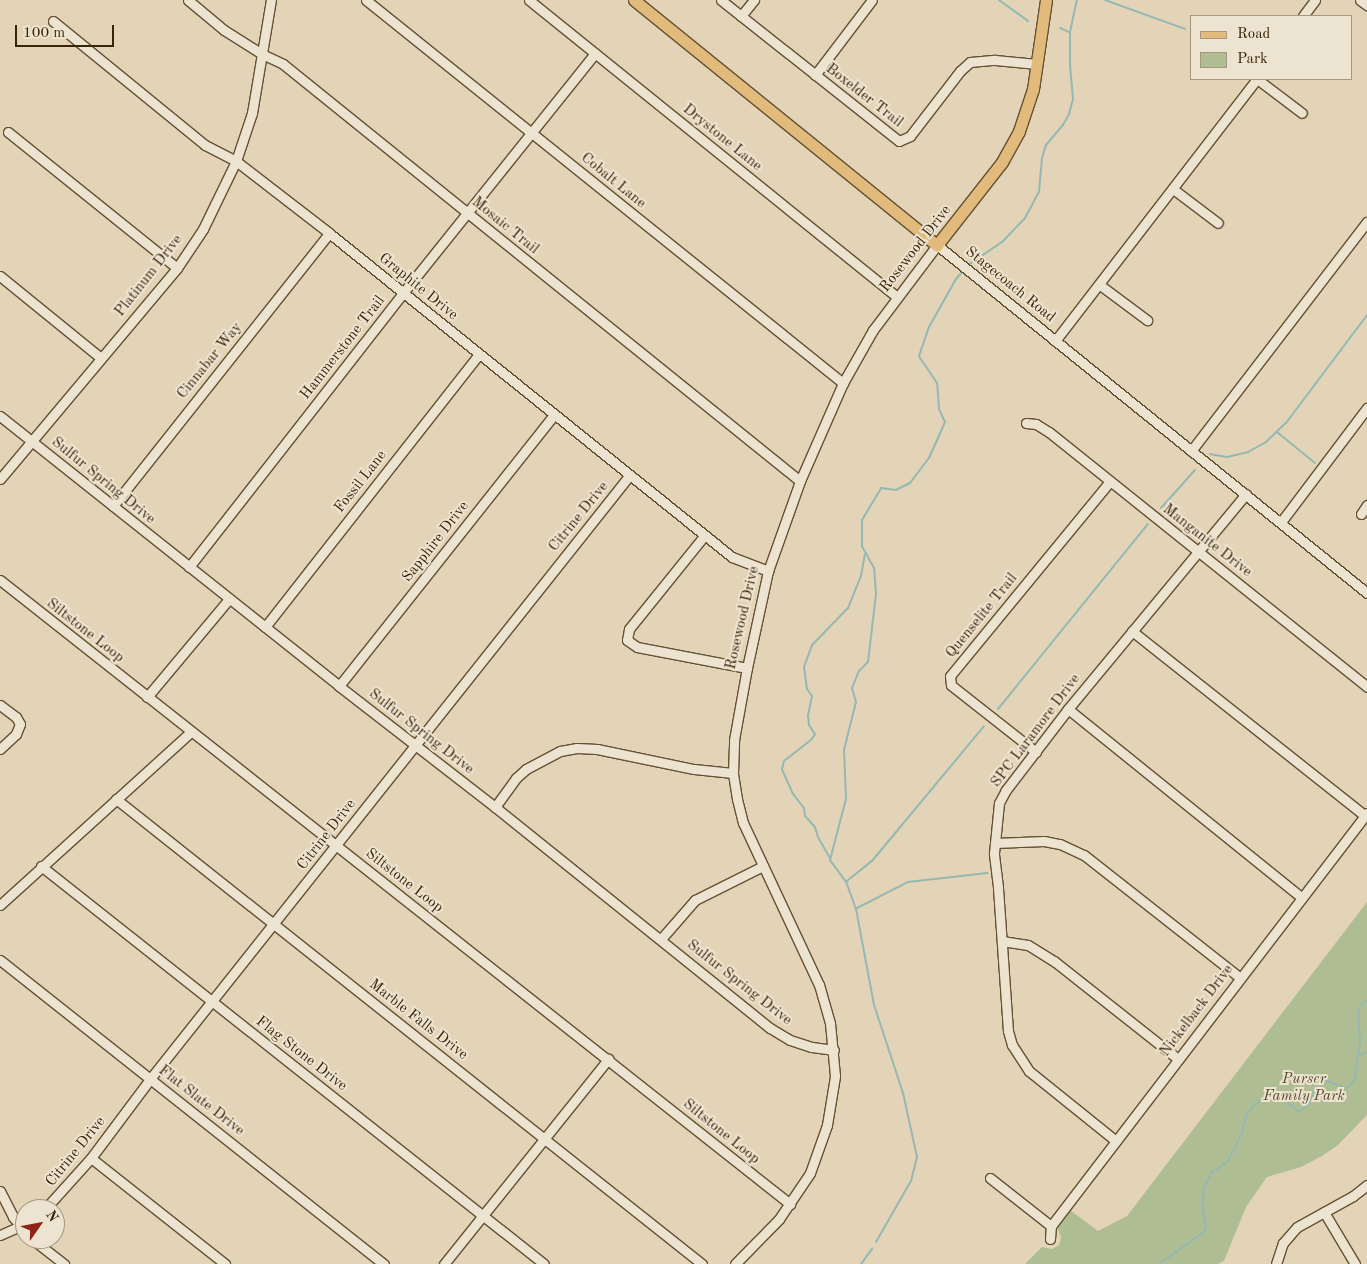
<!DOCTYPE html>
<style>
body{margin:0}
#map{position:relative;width:1367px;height:1264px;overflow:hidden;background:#e3d4b8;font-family:"Old Standard TT",serif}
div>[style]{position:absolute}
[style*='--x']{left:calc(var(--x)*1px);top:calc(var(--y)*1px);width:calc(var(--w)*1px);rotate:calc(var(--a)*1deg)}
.green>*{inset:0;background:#afbe92}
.stream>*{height:2px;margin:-1px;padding:0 1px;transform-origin:1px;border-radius:1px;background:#95b8b1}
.roads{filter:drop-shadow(1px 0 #645132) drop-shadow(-1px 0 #645132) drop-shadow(0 1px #645132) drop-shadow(0 -1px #645132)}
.minor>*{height:9px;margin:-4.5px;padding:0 4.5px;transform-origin:4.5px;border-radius:4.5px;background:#ede3d1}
.major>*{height:11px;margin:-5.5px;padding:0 5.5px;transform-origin:5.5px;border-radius:5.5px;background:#e2ba7c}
span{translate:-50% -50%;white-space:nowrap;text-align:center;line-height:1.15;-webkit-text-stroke:4px #ede3d1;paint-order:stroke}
.street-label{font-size:15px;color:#392506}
.park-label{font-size:15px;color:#564b29;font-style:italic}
.legend{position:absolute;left:1190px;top:15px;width:162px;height:65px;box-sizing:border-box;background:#ede3d1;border:1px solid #a59780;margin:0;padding:6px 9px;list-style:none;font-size:15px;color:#392506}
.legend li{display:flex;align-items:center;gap:10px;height:25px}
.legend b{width:25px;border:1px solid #a59780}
.north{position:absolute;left:15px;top:1199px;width:50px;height:50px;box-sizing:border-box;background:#ede3d1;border:1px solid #a59780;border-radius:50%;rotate:57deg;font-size:14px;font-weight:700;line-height:20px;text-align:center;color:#392506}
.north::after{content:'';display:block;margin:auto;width:18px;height:22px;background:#8f2418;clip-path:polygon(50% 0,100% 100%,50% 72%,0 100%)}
.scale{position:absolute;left:15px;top:25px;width:99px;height:22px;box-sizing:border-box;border:2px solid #392506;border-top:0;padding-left:6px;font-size:15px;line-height:18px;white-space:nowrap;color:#392506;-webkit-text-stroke:4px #ede3d1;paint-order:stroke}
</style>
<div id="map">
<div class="green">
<i style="clip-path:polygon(1367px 902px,1367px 1115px,1338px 1145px,1322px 1156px,1301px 1167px,1267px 1177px,1246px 1207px,1224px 1261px,1218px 1264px,1025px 1264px,1042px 1247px,1052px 1249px,1059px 1245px,1061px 1237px,1057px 1227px,1070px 1210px,1098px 1231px,1127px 1216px)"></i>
</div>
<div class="stream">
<i style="--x:999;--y:0;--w:36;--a:36"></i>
<i style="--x:1105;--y:0;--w:85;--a:19.9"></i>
<i style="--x:1060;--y:28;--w:10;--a:24"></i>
<i style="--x:968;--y:265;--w:41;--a:-34.1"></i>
<i style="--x:1002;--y:242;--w:33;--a:-46"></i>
<i style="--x:1025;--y:218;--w:30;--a:-62"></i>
<i style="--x:1039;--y:192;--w:34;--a:-85"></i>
<i style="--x:1042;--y:158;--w:14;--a:-73"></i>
<i style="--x:1046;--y:145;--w:26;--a:-50"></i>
<i style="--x:1063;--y:125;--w:13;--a:-61"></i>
<i style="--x:1069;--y:114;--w:16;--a:-75"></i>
<i style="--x:1073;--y:99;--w:36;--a:-95"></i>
<i style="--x:1070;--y:63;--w:31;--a:-90"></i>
<i style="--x:1070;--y:32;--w:33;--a:-78"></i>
<i style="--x:1277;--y:432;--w:49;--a:39.2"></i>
<i style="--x:1210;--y:454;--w:17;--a:10"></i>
<i style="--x:1227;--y:457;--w:22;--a:-13"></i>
<i style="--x:1248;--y:452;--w:21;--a:-29"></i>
<i style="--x:1266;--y:442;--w:28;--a:-44"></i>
<i style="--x:1286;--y:423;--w:135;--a:-53.1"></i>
<i style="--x:1161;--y:508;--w:51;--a:-48.2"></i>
<i style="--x:998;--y:709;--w:238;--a:-51"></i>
<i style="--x:830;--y:858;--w:24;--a:-120"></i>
<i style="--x:818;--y:837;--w:10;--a:-107"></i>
<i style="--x:815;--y:827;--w:15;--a:-132"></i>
<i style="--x:805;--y:816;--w:8;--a:-97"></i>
<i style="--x:804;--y:808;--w:18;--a:-128"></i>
<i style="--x:793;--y:794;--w:27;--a:-114"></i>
<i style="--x:782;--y:769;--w:8;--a:-76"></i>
<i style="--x:784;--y:761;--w:34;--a:-38"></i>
<i style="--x:811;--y:740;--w:7;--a:-56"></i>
<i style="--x:815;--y:734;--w:11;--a:-124"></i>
<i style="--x:809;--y:725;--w:10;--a:-96"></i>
<i style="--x:808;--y:715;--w:19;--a:-78"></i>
<i style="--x:812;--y:696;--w:9;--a:-126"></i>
<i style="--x:807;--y:689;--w:22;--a:-98"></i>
<i style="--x:804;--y:667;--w:23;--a:-70"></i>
<i style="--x:812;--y:645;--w:52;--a:-45.8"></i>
<i style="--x:848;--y:608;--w:35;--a:-68"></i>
<i style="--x:861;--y:576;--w:22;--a:-80"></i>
<i style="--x:847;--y:881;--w:32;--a:-39"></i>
<i style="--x:872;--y:861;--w:175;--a:-50.3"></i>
<i style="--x:857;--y:908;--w:57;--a:-27"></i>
<i style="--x:908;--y:882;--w:80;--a:-6.5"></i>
<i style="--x:1358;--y:1056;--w:10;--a:-24"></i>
<i style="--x:876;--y:1242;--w:70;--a:-60.2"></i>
<i style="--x:911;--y:1181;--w:25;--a:-76"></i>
<i style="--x:917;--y:1157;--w:66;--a:-102.3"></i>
<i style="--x:903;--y:1093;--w:93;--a:-108.2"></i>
<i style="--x:874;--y:1005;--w:98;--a:-100.6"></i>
<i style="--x:856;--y:909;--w:29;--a:-110"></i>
<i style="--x:846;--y:882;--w:27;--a:-126"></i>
<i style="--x:830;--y:860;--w:63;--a:-75.3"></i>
<i style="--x:846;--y:799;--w:49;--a:-92.3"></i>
<i style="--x:844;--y:750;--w:49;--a:-76"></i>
<i style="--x:856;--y:702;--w:15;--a:-106"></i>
<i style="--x:852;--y:688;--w:18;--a:-68"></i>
<i style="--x:859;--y:671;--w:13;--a:-45"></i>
<i style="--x:868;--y:662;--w:68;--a:-83.3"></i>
<i style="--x:876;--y:594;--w:26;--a:-94"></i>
<i style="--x:874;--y:568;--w:25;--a:-119"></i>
<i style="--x:862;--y:546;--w:26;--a:-90"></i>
<i style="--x:862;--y:520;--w:37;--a:-59"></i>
<i style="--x:881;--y:488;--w:15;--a:8"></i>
<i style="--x:896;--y:490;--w:16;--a:-27"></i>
<i style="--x:910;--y:483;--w:31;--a:-53"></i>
<i style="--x:929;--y:458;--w:32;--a:-66"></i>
<i style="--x:942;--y:429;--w:8;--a:-67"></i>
<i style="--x:945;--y:422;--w:14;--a:-115"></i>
<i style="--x:939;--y:409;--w:26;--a:-94"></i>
<i style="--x:937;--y:383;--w:32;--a:-124"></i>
<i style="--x:919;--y:356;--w:31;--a:-71"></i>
<i style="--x:929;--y:327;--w:55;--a:-60.6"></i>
<i style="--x:956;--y:279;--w:11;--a:-49"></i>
<i style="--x:861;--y:1264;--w:19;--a:-54"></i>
<i style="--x:1159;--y:1264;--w:55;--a:-35.4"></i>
<i style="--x:1204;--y:1232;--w:5;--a:-68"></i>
<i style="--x:1206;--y:1227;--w:20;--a:-101"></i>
<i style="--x:1202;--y:1207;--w:19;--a:-84"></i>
<i style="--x:1204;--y:1188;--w:17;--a:-65"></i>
<i style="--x:1211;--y:1173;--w:21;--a:-35"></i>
<i style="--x:1228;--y:1161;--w:31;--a:-63"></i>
<i style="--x:1242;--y:1133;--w:21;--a:-76"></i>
<i style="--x:1247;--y:1113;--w:11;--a:-49"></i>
<i style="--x:1254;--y:1105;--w:13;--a:-32"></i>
<i style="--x:1265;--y:1098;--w:14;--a:4"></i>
<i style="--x:1279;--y:1099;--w:9;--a:21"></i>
<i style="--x:1287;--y:1102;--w:16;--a:40"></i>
<i style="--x:1299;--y:1112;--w:13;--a:-39"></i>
<i style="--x:1309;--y:1104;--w:24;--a:-68"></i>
<i style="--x:1318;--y:1082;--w:6;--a:-18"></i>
<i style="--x:1324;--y:1080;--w:22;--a:21"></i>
<i style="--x:1345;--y:1088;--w:8;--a:-30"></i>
<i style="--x:1352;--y:1084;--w:7;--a:-63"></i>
<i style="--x:1355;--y:1078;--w:36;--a:-82"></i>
<i style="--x:1360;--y:1042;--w:30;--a:-94"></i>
<i style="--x:1358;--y:1012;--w:8;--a:-67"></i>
<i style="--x:1361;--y:1005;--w:7;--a:-34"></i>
</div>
<div class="roads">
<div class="minor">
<i style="--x:188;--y:0;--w:47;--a:39.8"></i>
<i style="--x:224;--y:30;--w:45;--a:32.3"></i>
<i style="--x:262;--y:54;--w:23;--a:25"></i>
<i style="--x:283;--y:64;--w:664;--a:38.89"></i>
<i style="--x:366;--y:0;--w:612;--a:38.76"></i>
<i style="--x:529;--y:0;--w:473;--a:38.9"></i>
<i style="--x:721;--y:0;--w:227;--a:38.4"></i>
<i style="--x:899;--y:141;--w:12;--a:-24"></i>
<i style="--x:910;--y:136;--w:82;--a:-52.4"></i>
<i style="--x:960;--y:71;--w:13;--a:-42"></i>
<i style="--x:970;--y:62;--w:25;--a:-5"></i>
<i style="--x:995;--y:60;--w:42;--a:5.4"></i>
<i style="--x:1360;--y:0;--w:9;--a:36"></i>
<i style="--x:741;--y:16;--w:21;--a:-51"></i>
<i style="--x:1303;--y:16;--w:20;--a:-53"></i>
<i style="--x:53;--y:21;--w:196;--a:39.2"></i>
<i style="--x:205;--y:145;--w:35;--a:27"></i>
<i style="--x:236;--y:161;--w:118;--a:37.7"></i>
<i style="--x:329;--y:233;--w:517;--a:38.8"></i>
<i style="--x:732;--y:557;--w:39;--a:21"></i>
<i style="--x:815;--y:75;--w:94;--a:-52.8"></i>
<i style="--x:1257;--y:79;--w:56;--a:37.1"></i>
<i style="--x:8;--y:132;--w:217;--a:38.8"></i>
<i style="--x:1173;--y:189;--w:56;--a:37.1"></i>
<i style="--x:0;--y:276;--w:130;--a:39.1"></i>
<i style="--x:1100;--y:285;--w:59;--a:36.7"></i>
<i style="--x:1055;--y:341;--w:331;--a:-52.4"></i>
<i style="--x:0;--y:416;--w:433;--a:38.5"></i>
<i style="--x:339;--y:686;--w:197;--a:37.8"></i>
<i style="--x:495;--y:807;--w:353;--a:38.8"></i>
<i style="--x:770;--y:1028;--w:23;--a:31"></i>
<i style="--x:790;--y:1040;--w:23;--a:18"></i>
<i style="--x:812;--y:1047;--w:22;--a:8"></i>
<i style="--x:1026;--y:423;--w:10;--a:6"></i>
<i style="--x:1036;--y:424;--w:15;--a:32"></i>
<i style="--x:1049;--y:432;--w:408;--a:38.7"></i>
<i style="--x:1191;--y:451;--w:289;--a:-52.5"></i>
<i style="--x:0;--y:479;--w:275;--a:-50"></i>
<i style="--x:177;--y:268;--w:47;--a:-56.3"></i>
<i style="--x:203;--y:229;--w:76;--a:-64.1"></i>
<i style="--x:236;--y:161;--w:51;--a:-71.6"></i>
<i style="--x:252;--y:113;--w:115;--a:-80.5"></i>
<i style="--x:113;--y:506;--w:348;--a:-51.6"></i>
<i style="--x:1361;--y:514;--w:11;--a:-56"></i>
<i style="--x:1281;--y:522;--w:143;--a:-53"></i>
<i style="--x:704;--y:536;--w:119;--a:128.9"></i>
<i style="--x:629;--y:629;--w:11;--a:100"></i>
<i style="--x:627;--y:640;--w:12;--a:35"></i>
<i style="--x:637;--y:647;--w:112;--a:10.8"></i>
<i style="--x:189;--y:567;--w:348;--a:-52"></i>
<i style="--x:403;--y:293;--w:307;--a:-51.3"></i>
<i style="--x:0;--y:580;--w:1007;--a:38.3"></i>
<i style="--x:265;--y:627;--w:347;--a:-51.9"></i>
<i style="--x:1132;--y:631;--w:298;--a:38.4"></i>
<i style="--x:339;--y:686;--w:346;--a:-51.6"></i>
<i style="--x:147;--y:697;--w:128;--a:-50.1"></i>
<i style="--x:0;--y:705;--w:20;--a:37"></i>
<i style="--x:16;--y:717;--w:8;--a:60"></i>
<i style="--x:20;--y:724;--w:11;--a:112"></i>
<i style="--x:16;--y:734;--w:22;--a:137"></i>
<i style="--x:1068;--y:709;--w:299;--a:38.9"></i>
<i style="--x:1036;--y:752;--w:108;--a:-141.8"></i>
<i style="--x:951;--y:685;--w:9;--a:-96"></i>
<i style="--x:950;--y:676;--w:252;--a:-50.6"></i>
<i style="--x:116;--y:799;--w:748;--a:38.43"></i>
<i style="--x:495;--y:807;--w:36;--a:-54"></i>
<i style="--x:516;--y:778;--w:13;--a:-42"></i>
<i style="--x:526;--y:769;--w:38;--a:-28"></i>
<i style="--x:560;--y:751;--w:17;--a:-10"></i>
<i style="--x:577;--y:748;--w:20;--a:3"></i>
<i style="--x:597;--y:749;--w:99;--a:11.7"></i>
<i style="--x:694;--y:769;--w:39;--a:6"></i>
<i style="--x:995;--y:843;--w:49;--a:-2.3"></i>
<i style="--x:1044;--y:841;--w:16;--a:11"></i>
<i style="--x:1060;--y:844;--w:26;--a:25"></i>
<i style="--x:1084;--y:855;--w:197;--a:38.2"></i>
<i style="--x:41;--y:866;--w:641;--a:38.35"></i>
<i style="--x:0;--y:905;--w:258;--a:-42.2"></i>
<i style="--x:661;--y:939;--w:52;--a:-48.9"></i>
<i style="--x:695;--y:900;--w:76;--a:-26.6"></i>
<i style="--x:1002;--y:941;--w:26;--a:9"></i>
<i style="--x:1028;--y:945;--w:31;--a:32"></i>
<i style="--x:1054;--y:961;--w:158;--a:38.3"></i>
<i style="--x:0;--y:960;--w:490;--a:38.4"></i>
<i style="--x:1116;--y:1141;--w:112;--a:-141.2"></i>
<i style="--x:1029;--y:1071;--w:31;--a:-123"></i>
<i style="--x:1012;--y:1045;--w:15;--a:-106"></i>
<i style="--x:1008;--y:1031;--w:144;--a:-94"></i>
<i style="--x:998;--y:887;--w:34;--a:-97"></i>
<i style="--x:994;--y:853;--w:50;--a:-84.3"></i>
<i style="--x:999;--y:803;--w:15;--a:-62"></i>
<i style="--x:1006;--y:790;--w:102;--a:-52.6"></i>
<i style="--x:1068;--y:709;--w:279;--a:-50.4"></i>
<i style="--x:91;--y:1158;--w:171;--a:38.3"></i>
<i style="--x:990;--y:1178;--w:78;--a:38.2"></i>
<i style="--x:0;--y:1191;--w:29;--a:63"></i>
<i style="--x:13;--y:1217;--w:18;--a:49"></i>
<i style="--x:45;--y:1209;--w:69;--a:-48"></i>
<i style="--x:91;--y:1158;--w:99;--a:-53.2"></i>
<i style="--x:150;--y:1079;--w:770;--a:-51.54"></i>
<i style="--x:1324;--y:1212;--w:61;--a:59.2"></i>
<i style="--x:0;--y:1235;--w:27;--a:-24"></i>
<i style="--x:32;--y:1239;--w:41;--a:38"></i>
<i style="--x:1050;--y:1239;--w:13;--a:-86"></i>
<i style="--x:1051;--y:1226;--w:520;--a:-52.58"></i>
<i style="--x:444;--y:1264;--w:263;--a:-51.3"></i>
<i style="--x:735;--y:1264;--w:63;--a:-45.6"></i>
<i style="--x:779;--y:1219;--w:55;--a:-56"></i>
<i style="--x:810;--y:1173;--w:51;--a:-70.5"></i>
<i style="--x:827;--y:1125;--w:50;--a:-80.7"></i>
<i style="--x:835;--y:1076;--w:53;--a:-95.4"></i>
<i style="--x:830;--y:1023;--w:40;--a:-106"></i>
<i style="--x:819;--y:985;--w:179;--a:-115.1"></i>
<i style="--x:743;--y:823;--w:25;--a:-104"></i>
<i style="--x:737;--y:799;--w:26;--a:-99"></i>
<i style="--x:733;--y:773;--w:33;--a:-88"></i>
<i style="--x:734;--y:740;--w:73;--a:-79.8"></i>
<i style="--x:747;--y:668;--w:99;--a:-77.8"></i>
<i style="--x:768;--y:571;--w:96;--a:-70.4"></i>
<i style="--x:800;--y:481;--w:107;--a:-66.3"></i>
<i style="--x:843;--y:383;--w:61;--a:-60.5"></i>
<i style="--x:873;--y:330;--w:106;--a:-53"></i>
<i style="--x:937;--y:245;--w:553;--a:38.98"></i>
<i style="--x:1276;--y:1264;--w:22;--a:-72"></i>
<i style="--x:1283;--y:1243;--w:21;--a:-49"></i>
<i style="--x:1297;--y:1227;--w:64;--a:-29"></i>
<i style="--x:1353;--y:1196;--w:18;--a:-38"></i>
</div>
<div class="major">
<i style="--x:634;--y:0;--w:390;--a:39"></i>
<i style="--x:937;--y:245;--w:105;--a:-51.9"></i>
<i style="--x:1002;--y:162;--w:35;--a:-61"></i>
<i style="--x:1019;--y:131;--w:44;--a:-71.6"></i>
<i style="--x:1033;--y:89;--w:90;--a:-81.7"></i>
</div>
</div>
<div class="street-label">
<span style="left:864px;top:96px;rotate:38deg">Boxelder Trail</span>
<span style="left:722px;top:138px;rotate:39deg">Drystone Lane</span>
<span style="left:613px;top:181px;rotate:39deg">Cobalt Lane</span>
<span style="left:505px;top:226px;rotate:39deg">Mosaic Trail</span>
<span style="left:916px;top:249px;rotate:-52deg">Rosewood Drive</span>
<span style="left:149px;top:276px;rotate:-52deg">Platinum Drive</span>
<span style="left:1010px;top:285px;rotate:39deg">Stagecoach Road</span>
<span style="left:418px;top:287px;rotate:39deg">Graphite Drive</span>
<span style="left:343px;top:348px;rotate:-52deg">Hammerstone Trail</span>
<span style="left:210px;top:361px;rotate:-51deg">Cinnabar Way</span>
<span style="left:103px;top:481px;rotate:39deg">Sulfur Spring Drive</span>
<span style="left:361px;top:482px;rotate:-52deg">Fossil Lane</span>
<span style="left:579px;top:517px;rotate:-51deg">Citrine Drive</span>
<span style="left:1207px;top:541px;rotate:38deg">Manganite Drive</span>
<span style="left:436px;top:542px;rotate:-52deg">Sapphire Drive</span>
<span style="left:982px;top:616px;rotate:-51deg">Quenselite Trail</span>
<span style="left:743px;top:618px;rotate:-77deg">Rosewood Drive</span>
<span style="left:85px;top:631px;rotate:38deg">Siltstone Loop</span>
<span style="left:1036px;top:731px;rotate:-53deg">SPC Laramore Drive</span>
<span style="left:421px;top:732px;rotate:38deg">Sulfur Spring Drive</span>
<span style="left:327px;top:835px;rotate:-52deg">Citrine Drive</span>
<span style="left:404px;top:881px;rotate:38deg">Siltstone Loop</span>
<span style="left:739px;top:983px;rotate:38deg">Sulfur Spring Drive</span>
<span style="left:1197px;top:1011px;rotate:-53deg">Nickelback Drive</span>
<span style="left:418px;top:1020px;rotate:38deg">Marble Falls Drive</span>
<span style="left:301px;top:1054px;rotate:38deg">Flag Stone Drive</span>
<span style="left:201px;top:1101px;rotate:38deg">Flat Slate Drive</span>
<span style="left:721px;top:1132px;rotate:39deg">Siltstone Loop</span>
<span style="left:76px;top:1152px;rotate:-51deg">Citrine Drive</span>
</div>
<div class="park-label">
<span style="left:1304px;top:1088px">Purser<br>Family Park</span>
</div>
<ul class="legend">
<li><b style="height:6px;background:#e2ba7c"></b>Road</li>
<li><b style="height:14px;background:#afbe92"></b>Park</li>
</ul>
<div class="north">N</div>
<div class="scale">100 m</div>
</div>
